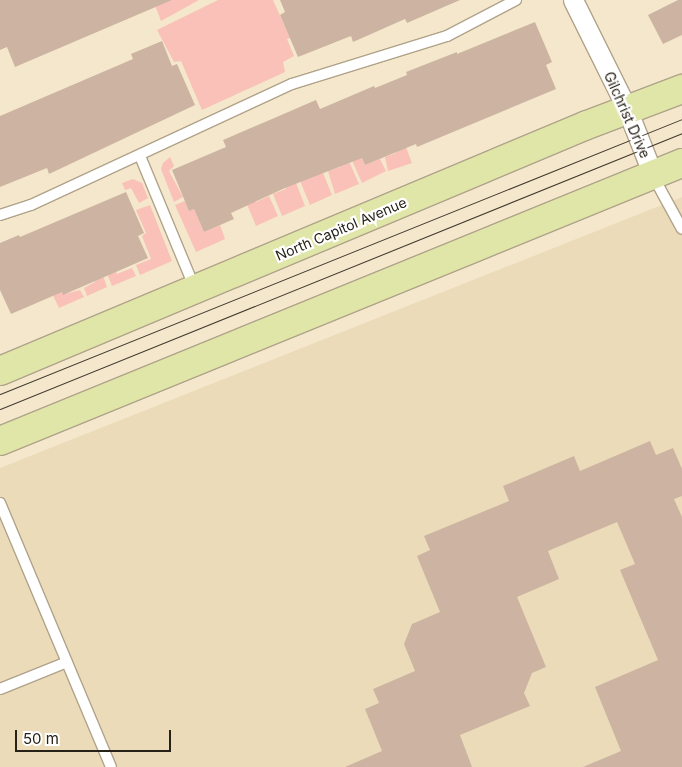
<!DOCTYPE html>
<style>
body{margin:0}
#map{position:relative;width:682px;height:767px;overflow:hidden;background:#f4e7cc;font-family:Inter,sans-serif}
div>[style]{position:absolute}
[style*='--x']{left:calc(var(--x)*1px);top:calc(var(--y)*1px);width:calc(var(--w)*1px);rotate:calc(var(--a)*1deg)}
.built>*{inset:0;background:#ebdbb9}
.green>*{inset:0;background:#f9c1b8}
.building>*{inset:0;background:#cdb4a2}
.roads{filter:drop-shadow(1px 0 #b0a38a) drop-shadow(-1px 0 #b0a38a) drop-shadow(0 1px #b0a38a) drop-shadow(0 -1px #b0a38a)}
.service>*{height:10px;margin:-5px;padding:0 5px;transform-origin:5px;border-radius:5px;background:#fff}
.minor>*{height:19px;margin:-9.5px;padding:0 9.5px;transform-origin:9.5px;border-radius:9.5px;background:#fff}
.primary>*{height:28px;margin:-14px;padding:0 14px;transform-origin:14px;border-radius:14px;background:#e0e6a8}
.tram>*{height:1px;margin:-0.5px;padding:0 0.5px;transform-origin:0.5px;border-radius:0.5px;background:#403a2e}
span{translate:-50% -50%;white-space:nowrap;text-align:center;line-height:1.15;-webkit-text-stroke:4.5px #fff;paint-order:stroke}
.street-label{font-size:14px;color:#272218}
.scale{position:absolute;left:15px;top:730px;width:156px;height:22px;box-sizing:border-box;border:2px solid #272218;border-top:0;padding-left:6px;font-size:15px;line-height:18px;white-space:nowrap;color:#272218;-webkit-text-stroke:4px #fff;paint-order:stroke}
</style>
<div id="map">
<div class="built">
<i style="clip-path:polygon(682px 197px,682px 767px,0 767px,0 468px)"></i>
</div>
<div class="green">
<i style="clip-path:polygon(153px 0,199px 0,161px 21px)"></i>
<i style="clip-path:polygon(218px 0,273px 0,290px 38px,287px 39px,294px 56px,283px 62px,285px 72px,202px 110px,181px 61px,174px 62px,157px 30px)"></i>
<i style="clip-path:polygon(398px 126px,412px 163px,388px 171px,385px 157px,396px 153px,386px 129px)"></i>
<i style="clip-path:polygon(337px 134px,359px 184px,335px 194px,328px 171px,340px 167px,328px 144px)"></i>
<i style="clip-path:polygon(355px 142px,365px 165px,380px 159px,386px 171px,362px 183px,346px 147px)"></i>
<i style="clip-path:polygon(170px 157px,174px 166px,169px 171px,183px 197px,174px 202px,161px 169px,163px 163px)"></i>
<i style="clip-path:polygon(291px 159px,323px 173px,332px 195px,310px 205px)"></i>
<i style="clip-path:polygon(288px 162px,305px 206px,282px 216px,273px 194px,286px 189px,276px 166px)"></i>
<i style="clip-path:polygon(234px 173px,246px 178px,256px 202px,269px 196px,278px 216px,256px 226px)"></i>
<i style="clip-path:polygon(133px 179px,142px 183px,148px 198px,139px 203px,131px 188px,125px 190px,122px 183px)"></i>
<i style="clip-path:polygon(185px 201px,189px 210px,194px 209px,204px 232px,220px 225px,225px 239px,196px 252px,175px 205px)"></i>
<i style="clip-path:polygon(150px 205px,172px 261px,140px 275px,136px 265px,151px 259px,142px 236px,146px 233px,136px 210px)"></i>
<i style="clip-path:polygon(95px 243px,106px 250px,117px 274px,132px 268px,136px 276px,112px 286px)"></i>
<i style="clip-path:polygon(94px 250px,107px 287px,87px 296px,84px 288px,95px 282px,86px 258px)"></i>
<i style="clip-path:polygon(39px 266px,65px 294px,80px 290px,84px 297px,59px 308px)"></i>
</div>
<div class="building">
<i style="clip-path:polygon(0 0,172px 0,15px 67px,7px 47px,0 50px)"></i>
<i style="clip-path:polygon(280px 0,460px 0,407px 23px,405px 19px,353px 42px,351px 36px,298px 57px,280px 15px,285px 12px)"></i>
<i style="clip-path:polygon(678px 0,682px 0,682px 35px,663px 44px,648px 15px)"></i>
<i style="clip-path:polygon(535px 22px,552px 62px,546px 65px,556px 89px,417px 147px,416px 144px,365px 165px,362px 158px,285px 188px,231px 213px,234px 219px,204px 232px,194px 209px,189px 211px,172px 170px,226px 147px,223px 140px,316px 100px,320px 109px,374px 86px,375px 88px,407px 75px,406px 72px,457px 52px,457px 54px)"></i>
<i style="clip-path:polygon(162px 41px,172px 66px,177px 64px,195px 105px,49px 174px,47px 168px,0 187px,0 116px,133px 59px,131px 54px)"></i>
<i style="clip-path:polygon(126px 192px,144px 233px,138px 236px,148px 258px,63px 295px,62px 292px,11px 314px,0 290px,0 243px,19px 235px,20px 237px)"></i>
<i style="clip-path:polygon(650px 441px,656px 455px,673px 448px,682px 469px,682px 496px,674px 499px,682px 517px,682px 767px,583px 767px,621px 751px,595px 687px,658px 660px,620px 570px,635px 564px,617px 522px,548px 551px,559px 579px,517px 597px,546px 667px,532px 673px,524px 693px,530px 706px,460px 735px,472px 767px,345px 767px,382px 751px,365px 709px,379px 703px,373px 689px,415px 671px,404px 644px,412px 624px,440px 612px,417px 556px,430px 550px,424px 536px,509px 501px,503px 486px,574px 456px,580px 471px)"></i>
</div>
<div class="roads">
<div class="service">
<i style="--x:140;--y:156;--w:144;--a:67.5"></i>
<i style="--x:653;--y:176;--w:60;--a:61.3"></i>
<i style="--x:0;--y:215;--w:33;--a:-18"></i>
<i style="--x:31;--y:205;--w:288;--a:-24.9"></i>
<i style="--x:292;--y:84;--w:162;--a:-17.2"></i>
<i style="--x:447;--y:36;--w:78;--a:-27.6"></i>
<i style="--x:0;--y:503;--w:286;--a:67.2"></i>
<i style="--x:0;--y:689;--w:72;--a:-21.9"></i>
</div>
<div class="minor">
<i style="--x:573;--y:0;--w:122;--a:63.6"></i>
<i style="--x:627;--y:109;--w:71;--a:68.5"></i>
</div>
<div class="primary">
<i style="--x:0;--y:371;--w:636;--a:-22.74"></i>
<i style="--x:587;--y:125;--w:102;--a:-20.8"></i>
<i style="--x:0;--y:441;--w:736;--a:-22.18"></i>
</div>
</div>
<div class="tram">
<i style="--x:0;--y:394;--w:735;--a:-21.96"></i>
<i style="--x:0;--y:409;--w:736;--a:-22.03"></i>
</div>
<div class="street-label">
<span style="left:627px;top:115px;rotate:66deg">Gilchrist Drive</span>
<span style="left:341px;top:229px;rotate:-23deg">North Capitol Avenue</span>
</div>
<div class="scale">50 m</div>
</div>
